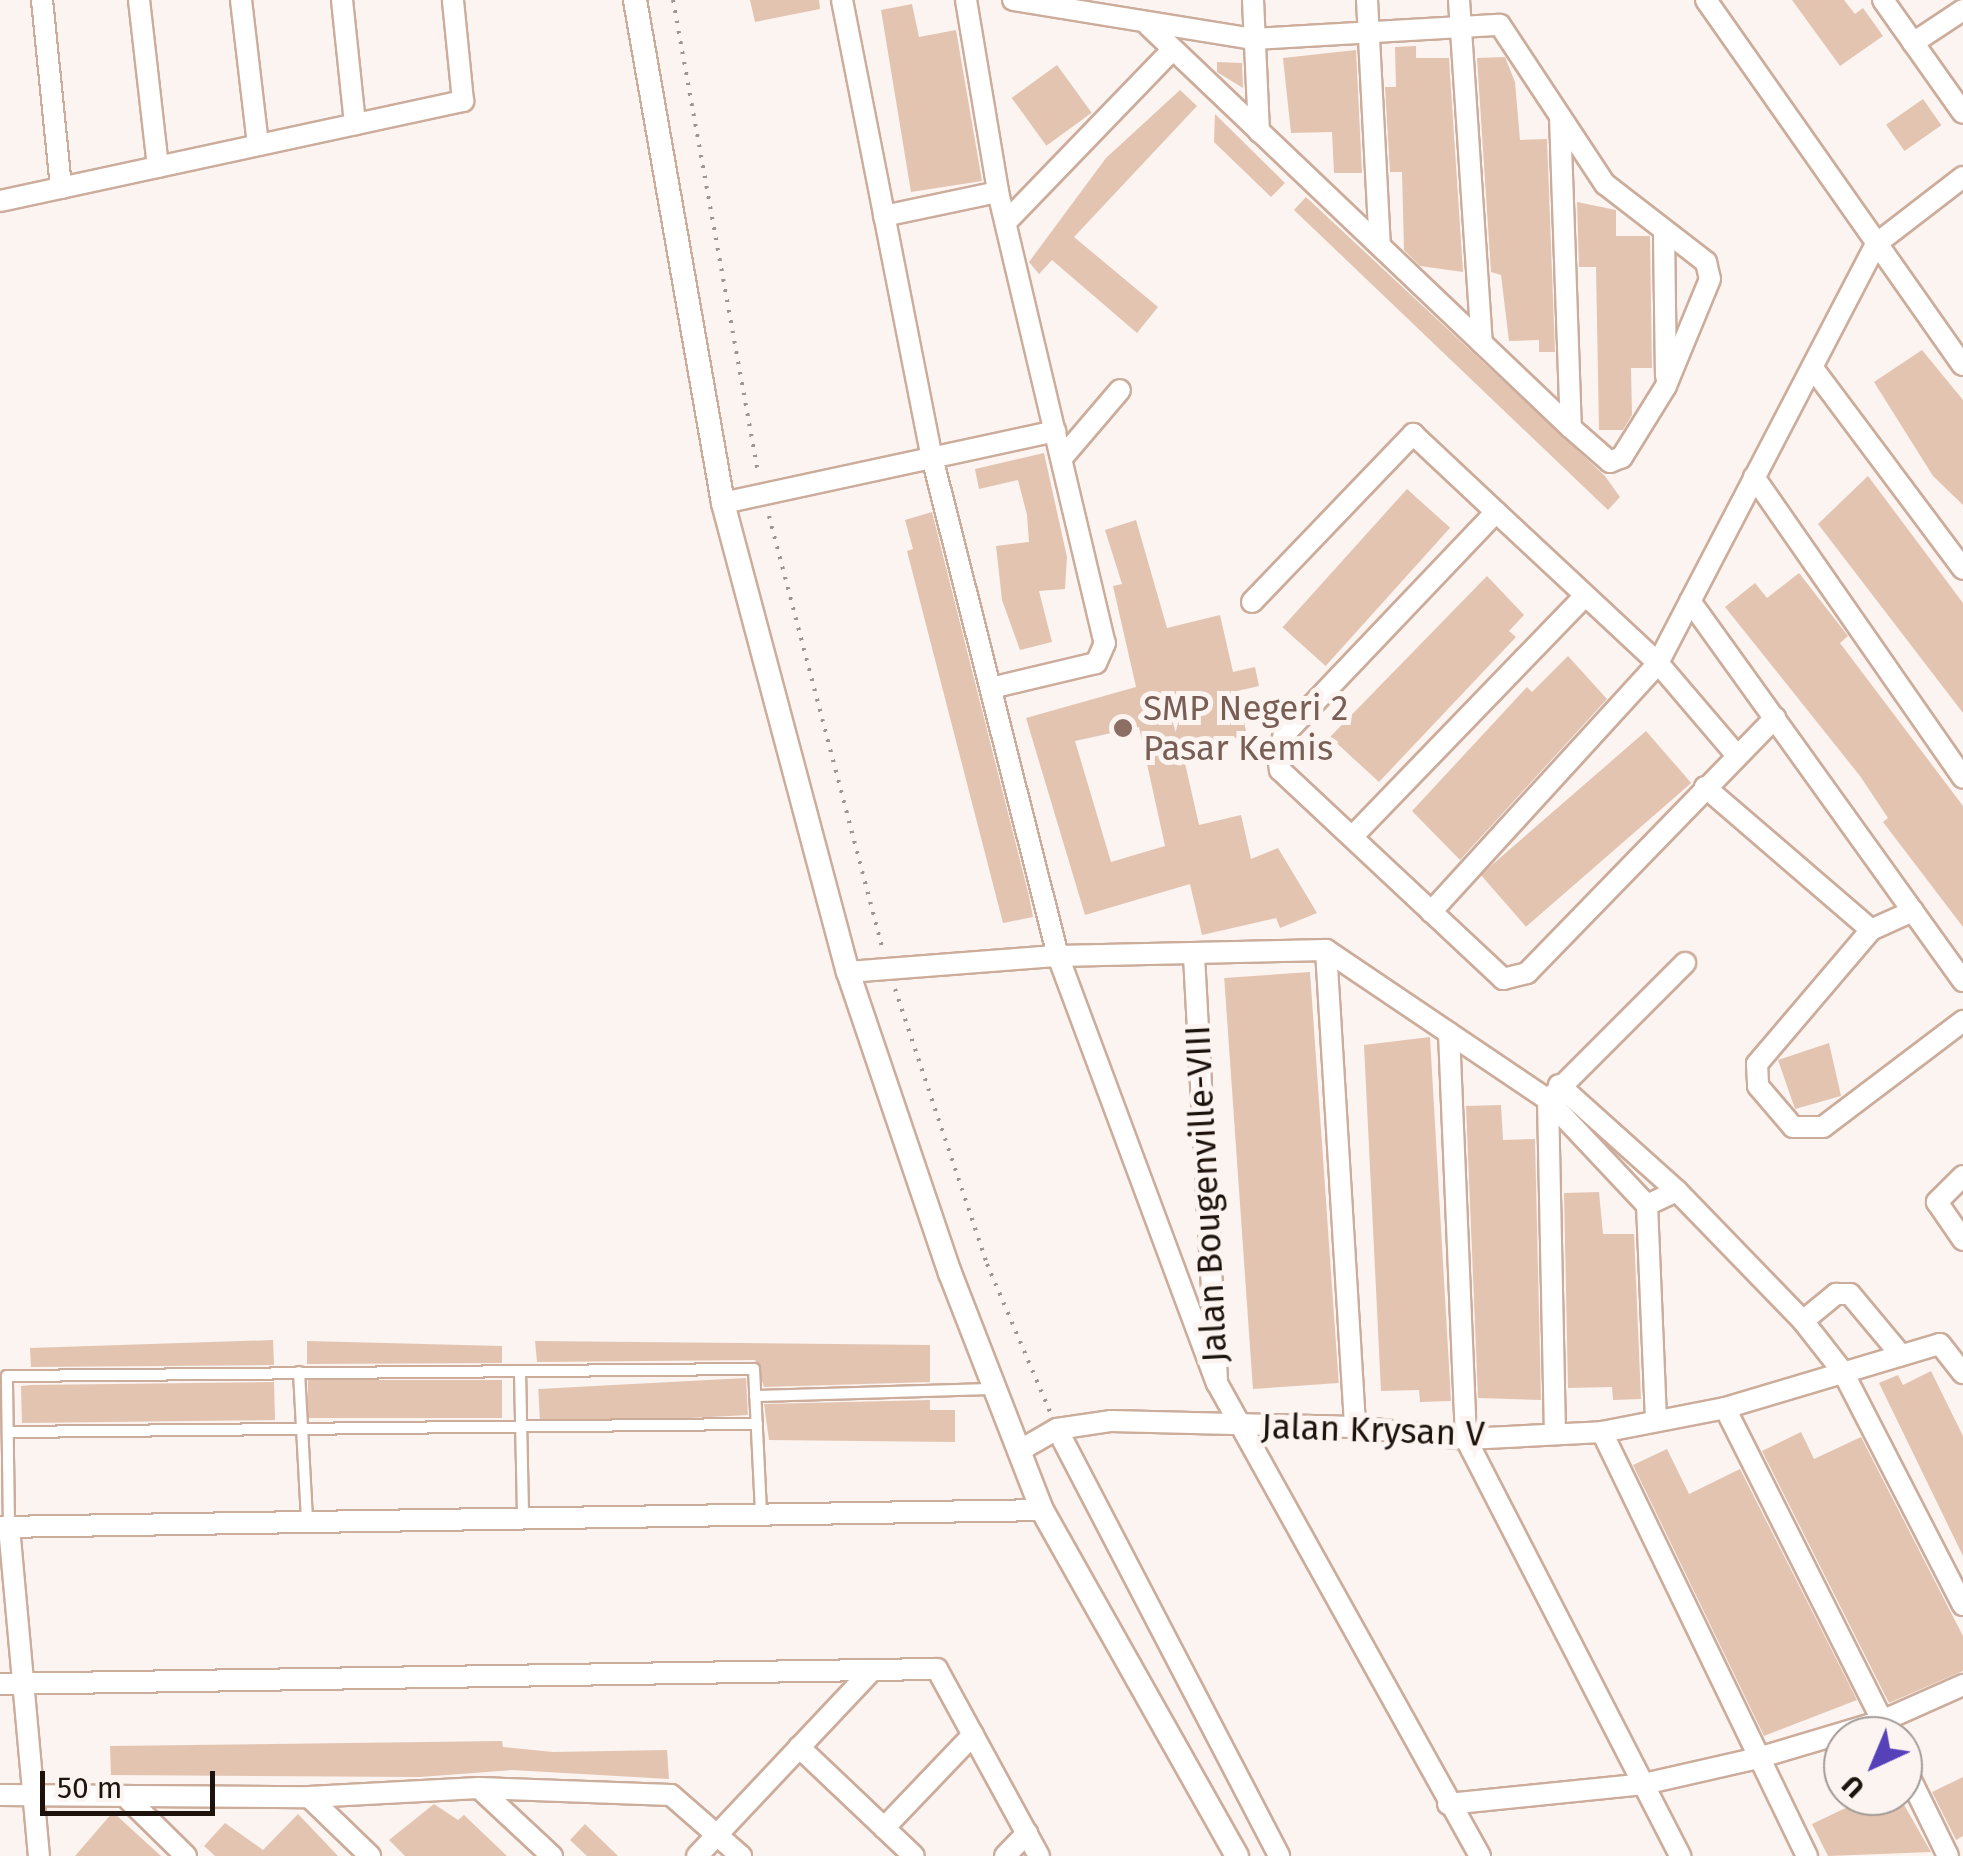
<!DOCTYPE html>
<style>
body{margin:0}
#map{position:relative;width:1963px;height:1856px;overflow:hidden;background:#fbf4f1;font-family:"Fira Sans",sans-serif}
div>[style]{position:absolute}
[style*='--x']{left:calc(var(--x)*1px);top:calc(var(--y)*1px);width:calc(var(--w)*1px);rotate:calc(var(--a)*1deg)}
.building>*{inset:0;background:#e3c4b1;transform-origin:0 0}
.path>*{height:4px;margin-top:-2px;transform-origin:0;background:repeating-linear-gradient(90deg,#9e9591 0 2.5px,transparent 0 10.5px)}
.roads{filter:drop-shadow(2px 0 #ccac9b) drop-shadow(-2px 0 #ccac9b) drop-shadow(0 2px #ccac9b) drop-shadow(0 -2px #ccac9b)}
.service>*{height:10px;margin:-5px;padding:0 5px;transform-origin:5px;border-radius:5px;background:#fff}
.minor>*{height:20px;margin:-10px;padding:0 10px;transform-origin:10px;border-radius:10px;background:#fff}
.tertiary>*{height:22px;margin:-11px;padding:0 11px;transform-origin:11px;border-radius:11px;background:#fff}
.dots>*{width:28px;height:28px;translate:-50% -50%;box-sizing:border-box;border:5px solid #fbf4f1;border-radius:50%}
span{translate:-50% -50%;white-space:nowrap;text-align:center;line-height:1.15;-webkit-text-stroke:10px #fbf4f1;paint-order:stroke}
.education-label{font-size:35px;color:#785e54}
.left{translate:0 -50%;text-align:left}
.street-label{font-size:35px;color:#1d120c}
.north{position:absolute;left:1823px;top:1716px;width:100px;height:100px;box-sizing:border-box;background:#fbf4f1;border:2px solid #a29a95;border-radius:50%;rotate:224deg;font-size:28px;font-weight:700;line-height:40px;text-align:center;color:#1d120c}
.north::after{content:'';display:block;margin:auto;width:35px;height:45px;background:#5741b9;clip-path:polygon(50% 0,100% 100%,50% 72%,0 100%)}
.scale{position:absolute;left:40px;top:1771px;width:175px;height:45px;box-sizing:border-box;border:5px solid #1d120c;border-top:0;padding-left:12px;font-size:30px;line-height:35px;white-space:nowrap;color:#1d120c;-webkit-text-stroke:8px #fbf4f1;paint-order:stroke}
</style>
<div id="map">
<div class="building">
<i style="clip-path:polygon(750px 0,819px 0,820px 9px,755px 22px)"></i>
<i style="clip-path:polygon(1792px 0,1844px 0,1855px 14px,1863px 8px,1883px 36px,1840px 66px)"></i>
<i style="clip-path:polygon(912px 4px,919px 37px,956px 30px,982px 181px,911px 192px,881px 10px)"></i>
<i style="clip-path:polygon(1416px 46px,1416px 58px,1449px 58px,1463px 272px,1420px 266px,1404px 250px,1402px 172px,1390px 172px,1385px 87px,1396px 87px,1395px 47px)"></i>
<i style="clip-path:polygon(1356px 50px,1362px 173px,1334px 173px,1332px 132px,1291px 133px,1283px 58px)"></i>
<i style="clip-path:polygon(1505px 57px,1515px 82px,1520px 140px,1547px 139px,1555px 352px,1539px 352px,1539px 340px,1509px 341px,1501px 275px,1491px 272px,1477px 58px)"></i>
<i style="clip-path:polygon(1217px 62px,1242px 63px,1243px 88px,1217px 72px)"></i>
<i style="left:1057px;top:65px;width:59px;height:56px;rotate:54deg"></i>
<i style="clip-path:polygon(1180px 90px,1197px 106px,1074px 237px,1158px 307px,1137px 333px,1052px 260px,1039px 274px,1029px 262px,1106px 158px)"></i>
<i style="left:1923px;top:99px;width:32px;height:45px;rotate:55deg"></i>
<i style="clip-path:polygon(1215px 114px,1285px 183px,1271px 197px,1214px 142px)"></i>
<i style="clip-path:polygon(1306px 197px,1605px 476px,1620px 497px,1608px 510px,1294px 210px)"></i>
<i style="clip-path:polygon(1577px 202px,1616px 210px,1616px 236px,1650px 236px,1652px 368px,1631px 368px,1632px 415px,1623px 430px,1599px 430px,1596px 267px,1579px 267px)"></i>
<i style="clip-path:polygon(1922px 350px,1963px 400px,1963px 505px,1933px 476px,1874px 382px)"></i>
<i style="clip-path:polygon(1044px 453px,1067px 557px,1065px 589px,1039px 591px,1052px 642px,1020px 650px,1002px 600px,996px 546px,1029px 542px,1027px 515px,1018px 480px,979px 489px,975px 469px)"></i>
<i style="clip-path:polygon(1868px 476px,1963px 603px,1963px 713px,1818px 524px)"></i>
<i style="left:1407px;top:489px;width:58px;height:186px;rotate:42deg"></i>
<i style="clip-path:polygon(932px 512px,1029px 896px,1033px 917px,1003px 923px,907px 551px,913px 549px,905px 520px)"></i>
<i style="clip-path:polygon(evenodd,1136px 520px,1167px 628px,1220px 615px,1233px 672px,1255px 667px,1259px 686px,1237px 691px,1247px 735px,1182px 750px,1199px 825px,1241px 815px,1251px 859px,1278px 848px,1317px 913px,1280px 928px,1276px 918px,1202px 935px,1190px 884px,1085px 915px,1026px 718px,1136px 687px,1113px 586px,1122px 584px,1105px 530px,1136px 520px,1139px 727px,1165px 846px,1111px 862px,1075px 741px,1139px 727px)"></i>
<i style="clip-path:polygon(1799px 573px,1848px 636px,1840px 643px,1963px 806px,1963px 927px,1883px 822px,1888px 818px,1860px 776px,1725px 607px,1755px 583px,1767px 598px)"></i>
<i style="clip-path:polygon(1487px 576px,1524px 615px,1509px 631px,1516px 637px,1379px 782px,1330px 737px)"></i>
<i style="clip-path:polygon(1568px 656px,1607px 699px,1460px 860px,1412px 811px,1527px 687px,1532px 692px)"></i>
<i style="left:1646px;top:731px;width:69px;height:219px;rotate:49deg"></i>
<i style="left:1310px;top:972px;width:412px;height:86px;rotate:86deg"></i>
<i style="clip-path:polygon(1430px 1037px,1451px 1401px,1420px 1402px,1419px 1390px,1381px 1391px,1364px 1045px)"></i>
<i style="clip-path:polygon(1829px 1043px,1841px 1096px,1795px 1109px,1778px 1060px)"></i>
<i style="clip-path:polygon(1501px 1105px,1503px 1140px,1535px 1139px,1541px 1400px,1478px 1398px,1466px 1106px)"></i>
<i style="clip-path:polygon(1599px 1192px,1603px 1234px,1634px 1234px,1641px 1399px,1613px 1400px,1612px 1387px,1568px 1388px,1564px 1193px)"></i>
<i style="clip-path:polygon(273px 1340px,274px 1365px,31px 1367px,30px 1348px)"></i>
<i style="clip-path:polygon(307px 1341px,502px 1346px,502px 1363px,307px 1364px)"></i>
<i style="clip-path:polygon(535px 1341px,930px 1345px,930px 1382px,764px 1387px,755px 1360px,537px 1362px)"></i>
<i style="clip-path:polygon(1931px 1371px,1963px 1436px,1963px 1556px,1879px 1383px,1898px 1375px,1903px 1385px)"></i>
<i style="left:746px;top:1378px;width:37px;height:208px;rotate:87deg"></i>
<i style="left:502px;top:1380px;width:38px;height:194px;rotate:90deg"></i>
<i style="clip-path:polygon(274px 1382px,275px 1420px,22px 1423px,21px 1386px,31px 1385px)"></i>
<i style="clip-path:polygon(930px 1400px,930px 1410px,955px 1410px,955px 1442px,769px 1440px,764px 1404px)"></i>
<i style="clip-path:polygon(1801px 1432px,1814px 1459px,1861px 1437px,1963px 1636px,1963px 1671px,1889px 1703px,1762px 1451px)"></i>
<i style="clip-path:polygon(1667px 1449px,1689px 1494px,1740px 1469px,1857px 1700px,1764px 1736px,1633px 1465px)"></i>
<i style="clip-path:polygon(502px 1741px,503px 1747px,553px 1752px,667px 1750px,669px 1779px,512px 1770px,420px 1777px,111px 1775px,110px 1746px)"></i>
<i style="clip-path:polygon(1963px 1777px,1963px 1836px,1956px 1840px,1932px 1792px)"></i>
<i style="clip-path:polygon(1850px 1796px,1899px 1796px,1931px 1852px,1828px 1856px,1812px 1824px,1854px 1804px)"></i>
<i style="clip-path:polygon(434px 1804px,458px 1820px,464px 1815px,507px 1856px,405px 1856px,389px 1840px)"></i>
<i style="clip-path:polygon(113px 1812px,127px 1825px,161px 1856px,75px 1856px)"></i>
<i style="clip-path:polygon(298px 1814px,338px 1856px,215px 1856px,204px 1846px,225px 1823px,263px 1850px)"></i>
<i style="clip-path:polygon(585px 1824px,618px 1856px,587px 1856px,570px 1840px)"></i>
</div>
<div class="path">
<i style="--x:673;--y:0;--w:481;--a:79.8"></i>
<i style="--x:769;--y:516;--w:446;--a:75.3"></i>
<i style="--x:895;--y:989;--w:290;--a:71.5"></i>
<i style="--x:987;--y:1264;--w:161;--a:66.9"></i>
</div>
<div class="roads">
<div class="service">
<i style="--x:520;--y:1371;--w:143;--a:88.8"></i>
<i style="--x:299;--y:1372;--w:146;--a:86.9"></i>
<i style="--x:755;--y:1396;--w:238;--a:-1.7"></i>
<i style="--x:12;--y:1432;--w:745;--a:-0.62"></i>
<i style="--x:9;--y:1527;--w:151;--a:-90.8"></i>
<i style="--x:7;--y:1376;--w:747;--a:-0.54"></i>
<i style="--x:754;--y:1369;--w:142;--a:87.2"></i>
</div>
<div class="minor">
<i style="--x:42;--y:0;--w:189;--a:84.2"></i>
<i style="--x:139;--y:0;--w:168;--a:83.5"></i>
<i style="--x:241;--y:0;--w:146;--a:83.3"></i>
<i style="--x:342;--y:0;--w:125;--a:84"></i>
<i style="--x:842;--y:0;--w:462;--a:78.9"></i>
<i style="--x:931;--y:453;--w:519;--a:75.83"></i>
<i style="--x:1058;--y:956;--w:456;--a:69.6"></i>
<i style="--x:966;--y:0;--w:195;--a:80.5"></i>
<i style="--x:998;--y:192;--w:464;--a:76.7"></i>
<i style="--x:1105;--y:643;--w:22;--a:114"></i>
<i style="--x:1096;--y:663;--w:108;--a:166.6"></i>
<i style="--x:1013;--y:0;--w:244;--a:9.2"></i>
<i style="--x:1254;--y:39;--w:246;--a:-3.3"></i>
<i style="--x:1500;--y:25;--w:191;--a:56.6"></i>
<i style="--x:1605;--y:184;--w:128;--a:37.7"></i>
<i style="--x:1706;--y:262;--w:17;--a:77"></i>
<i style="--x:1710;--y:279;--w:116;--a:112.4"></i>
<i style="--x:1666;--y:386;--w:84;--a:121.8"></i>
<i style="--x:1622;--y:457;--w:13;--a:157"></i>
<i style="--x:1610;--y:462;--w:52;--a:-138.9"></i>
<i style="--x:1571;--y:428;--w:584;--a:-136.39"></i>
<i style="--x:1253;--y:0;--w:132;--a:87.4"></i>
<i style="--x:1367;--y:0;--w:245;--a:87"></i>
<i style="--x:1459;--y:0;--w:344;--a:86.2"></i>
<i style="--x:1706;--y:0;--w:446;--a:54.9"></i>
<i style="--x:1883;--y:0;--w:138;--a:54.7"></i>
<i style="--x:1913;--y:43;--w:60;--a:-33.4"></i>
<i style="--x:1560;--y:117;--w:311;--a:88"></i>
<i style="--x:0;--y:201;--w:474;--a:-12.2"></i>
<i style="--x:463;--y:101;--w:101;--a:-95.7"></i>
<i style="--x:884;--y:216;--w:116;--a:-11.9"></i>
<i style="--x:1007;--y:221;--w:238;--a:-46"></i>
<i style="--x:1664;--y:233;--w:143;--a:89.2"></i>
<i style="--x:1815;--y:371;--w:247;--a:53.2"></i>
<i style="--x:1062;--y:458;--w:89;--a:-49.5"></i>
<i style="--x:1754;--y:477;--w:366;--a:55.2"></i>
<i style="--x:723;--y:503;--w:340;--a:-12.2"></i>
<i style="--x:1690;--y:601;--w:468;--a:54.3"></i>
<i style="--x:1252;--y:602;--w:233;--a:-46.2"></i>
<i style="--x:1413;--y:434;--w:114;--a:43.2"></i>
<i style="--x:1734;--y:752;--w:117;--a:-130.5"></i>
<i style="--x:1658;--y:663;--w:221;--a:-137"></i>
<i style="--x:1496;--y:512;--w:308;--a:133.6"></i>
<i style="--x:1284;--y:735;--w:18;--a:109"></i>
<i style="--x:1278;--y:752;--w:18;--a:84"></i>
<i style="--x:1280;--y:770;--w:306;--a:43.1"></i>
<i style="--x:1503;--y:979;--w:25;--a:-14"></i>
<i style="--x:1527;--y:973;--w:356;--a:-45.8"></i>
<i style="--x:1705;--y:787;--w:219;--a:40.7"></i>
<i style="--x:1352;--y:837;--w:332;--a:-46"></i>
<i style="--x:1913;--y:911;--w:46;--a:155.7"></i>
<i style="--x:1871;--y:930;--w:176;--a:130.4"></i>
<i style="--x:1757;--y:1064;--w:22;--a:87"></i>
<i style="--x:1758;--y:1086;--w:54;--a:49.5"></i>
<i style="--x:1793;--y:1127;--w:30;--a:0"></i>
<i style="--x:1823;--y:1127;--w:176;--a:-37.1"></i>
<i style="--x:1431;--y:912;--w:337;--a:-47.6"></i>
<i style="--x:1658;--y:663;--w:472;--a:-62.5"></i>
<i style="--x:1876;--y:244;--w:110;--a:-37.6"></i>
<i style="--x:1326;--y:950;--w:478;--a:86.5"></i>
<i style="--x:1194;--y:956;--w:428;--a:86.9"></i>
<i style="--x:1217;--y:1383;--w:541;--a:60.92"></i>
<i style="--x:848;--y:972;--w:211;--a:-4.4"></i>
<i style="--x:1058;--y:956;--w:268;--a:-1.3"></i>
<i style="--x:1326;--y:950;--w:268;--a:34"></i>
<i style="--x:1548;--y:1100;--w:144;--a:46.7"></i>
<i style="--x:1449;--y:1033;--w:406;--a:87.6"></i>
<i style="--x:1466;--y:1439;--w:469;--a:62.8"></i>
<i style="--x:1559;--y:1085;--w:159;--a:41.9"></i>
<i style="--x:1548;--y:1100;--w:330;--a:88.8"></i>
<i style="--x:1548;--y:1100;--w:194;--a:-45"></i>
<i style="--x:1963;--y:1176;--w:37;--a:135"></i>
<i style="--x:1937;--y:1202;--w:46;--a:55.6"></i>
<i style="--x:1647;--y:1205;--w:33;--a:-25"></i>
<i style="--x:1677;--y:1191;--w:181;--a:45.9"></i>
<i style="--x:1803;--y:1321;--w:65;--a:51.9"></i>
<i style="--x:1843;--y:1372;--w:262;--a:62.8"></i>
<i style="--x:1647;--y:1205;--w:216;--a:87.6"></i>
<i style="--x:1803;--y:1321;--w:43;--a:-39.3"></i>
<i style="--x:1836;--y:1294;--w:14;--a:0"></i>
<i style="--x:1850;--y:1294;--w:80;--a:50.1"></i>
<i style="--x:1725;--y:1408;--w:367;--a:63.3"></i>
<i style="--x:1057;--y:1429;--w:481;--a:62.5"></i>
<i style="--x:1602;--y:1432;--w:471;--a:64.2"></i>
<i style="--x:1024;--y:1448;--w:38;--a:-30"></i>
<i style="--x:1057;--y:1429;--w:55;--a:-8.4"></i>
<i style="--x:1111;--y:1421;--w:244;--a:1.4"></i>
<i style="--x:1355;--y:1427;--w:112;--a:6.2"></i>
<i style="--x:1466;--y:1439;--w:136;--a:-2.9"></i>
<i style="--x:1602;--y:1432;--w:125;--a:-11"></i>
<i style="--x:1725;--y:1408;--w:224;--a:-16.6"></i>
<i style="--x:1940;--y:1344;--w:37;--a:52"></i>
<i style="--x:0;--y:1527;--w:1042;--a:-0.93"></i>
<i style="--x:9;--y:1527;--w:330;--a:84.8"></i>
<i style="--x:0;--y:1684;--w:937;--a:-0.92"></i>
<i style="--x:937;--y:1669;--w:213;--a:61.4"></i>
<i style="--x:799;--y:1747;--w:158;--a:43.5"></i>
<i style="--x:1903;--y:1764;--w:102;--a:63.9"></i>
<i style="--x:479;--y:1788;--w:192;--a:2.1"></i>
<i style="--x:671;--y:1795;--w:93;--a:41.1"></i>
<i style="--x:0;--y:1795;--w:309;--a:0.4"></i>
<i style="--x:309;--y:1797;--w:170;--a:-3"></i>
<i style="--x:479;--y:1788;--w:100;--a:43"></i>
<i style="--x:126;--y:1797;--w:84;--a:44.5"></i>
<i style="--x:309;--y:1797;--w:85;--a:44"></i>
<i style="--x:1448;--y:1804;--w:197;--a:-5.8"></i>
<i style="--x:1644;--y:1784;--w:117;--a:-12.8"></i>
<i style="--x:1758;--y:1758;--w:129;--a:-16.6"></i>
<i style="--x:1882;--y:1721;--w:89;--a:-24"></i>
<i style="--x:884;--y:1828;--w:129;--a:-46.3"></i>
<i style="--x:697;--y:1856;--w:255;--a:-46.7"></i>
<i style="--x:1005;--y:1856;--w:32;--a:-46"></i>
</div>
<div class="tertiary">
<i style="--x:635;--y:0;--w:511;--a:80.08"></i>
<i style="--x:723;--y:503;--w:485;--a:75.1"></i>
<i style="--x:848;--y:972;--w:318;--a:71.3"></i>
<i style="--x:950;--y:1273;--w:254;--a:68.8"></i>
<i style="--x:1042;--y:1510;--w:397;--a:60.6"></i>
</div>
</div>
<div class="dots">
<i style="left:1123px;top:728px;background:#8d6e63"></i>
</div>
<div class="education-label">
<span class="left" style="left:1143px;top:728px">SMP Negeri 2<br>Pasar Kemis</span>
</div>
<div class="street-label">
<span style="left:1206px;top:1194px;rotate:-93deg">Jalan Bougenville-VIII</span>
<span style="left:1373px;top:1430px;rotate:2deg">Jalan Krysan V</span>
</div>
<div class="north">U</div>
<div class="scale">50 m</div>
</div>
